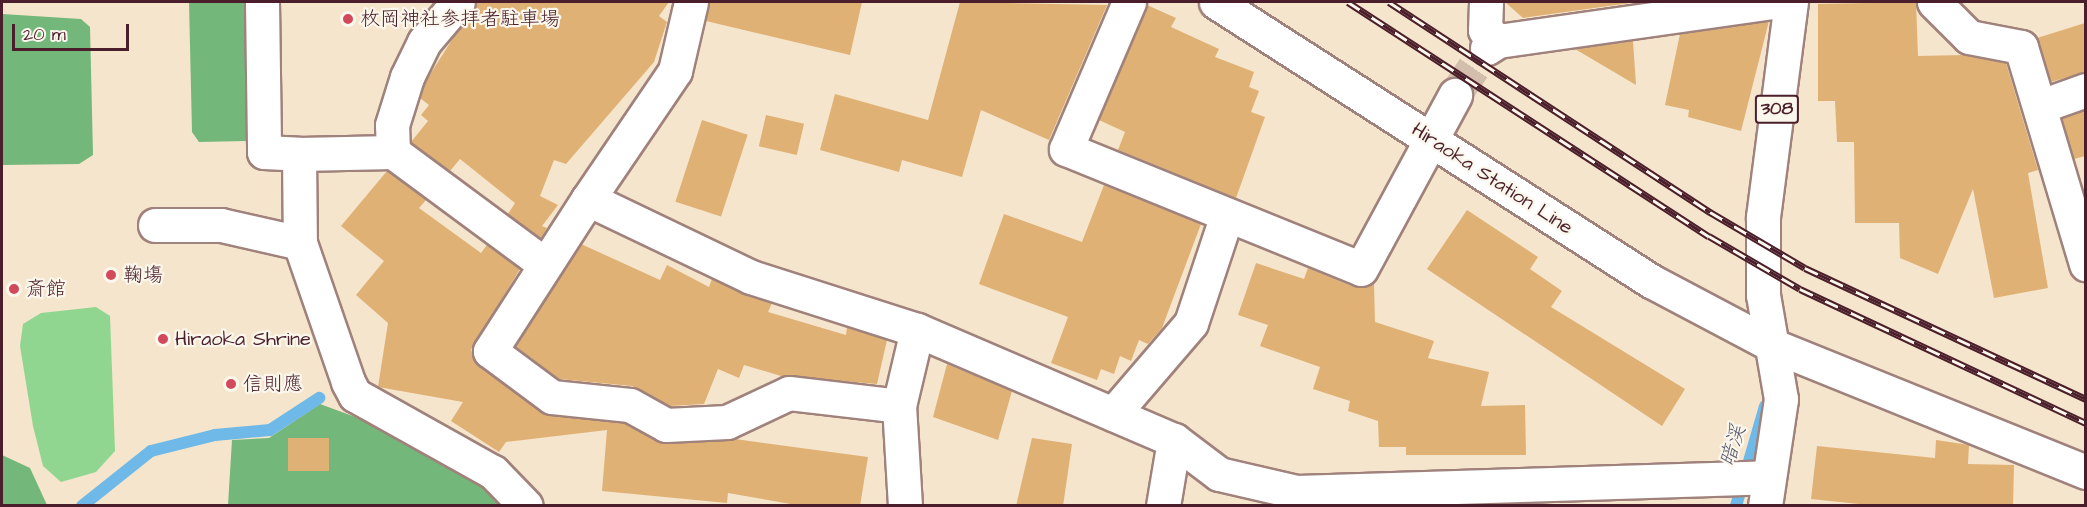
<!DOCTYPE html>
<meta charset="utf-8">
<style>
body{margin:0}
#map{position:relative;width:2087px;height:507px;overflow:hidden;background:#f5e5cc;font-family:"Architects Daughter","Klee One",sans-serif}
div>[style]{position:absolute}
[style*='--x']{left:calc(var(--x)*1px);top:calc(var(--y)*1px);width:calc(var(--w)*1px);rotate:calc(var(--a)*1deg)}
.green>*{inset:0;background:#90d690}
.forest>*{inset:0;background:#74b77a}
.stream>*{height:12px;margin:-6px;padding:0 6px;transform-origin:6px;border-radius:6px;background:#6eb9e7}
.building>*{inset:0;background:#e0b175;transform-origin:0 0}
.minor-tunnel>*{height:33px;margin-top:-16.5px;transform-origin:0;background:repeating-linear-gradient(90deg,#d3bdac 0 33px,transparent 0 49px)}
.roads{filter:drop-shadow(2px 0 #a0827c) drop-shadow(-2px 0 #a0827c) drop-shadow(0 2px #a0827c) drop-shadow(0 -2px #a0827c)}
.minor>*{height:33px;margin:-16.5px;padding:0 16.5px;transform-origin:16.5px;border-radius:16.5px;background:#fff}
.major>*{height:33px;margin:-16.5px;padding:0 16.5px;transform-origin:16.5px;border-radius:16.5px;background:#fff}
.highway>*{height:33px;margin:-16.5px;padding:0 16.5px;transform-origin:16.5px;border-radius:16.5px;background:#fff}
.rail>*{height:7px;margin-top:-3.5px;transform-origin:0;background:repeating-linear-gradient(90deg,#fbf7ec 0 14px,#4a1f2b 0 28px);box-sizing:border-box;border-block:2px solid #4a1f2b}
.dots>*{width:16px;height:16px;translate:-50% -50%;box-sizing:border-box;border:3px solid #fbf7ec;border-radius:50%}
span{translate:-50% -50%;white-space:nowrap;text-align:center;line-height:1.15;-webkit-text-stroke:4.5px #fbf7ec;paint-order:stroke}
.shield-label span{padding:2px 4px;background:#fbf7ec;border:2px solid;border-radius:4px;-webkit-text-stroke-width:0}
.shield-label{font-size:18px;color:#4a1f2b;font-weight:700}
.poi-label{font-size:20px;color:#4a1f2b}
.left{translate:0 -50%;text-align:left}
.street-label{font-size:20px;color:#4a1f2b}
.water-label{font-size:21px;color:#57556d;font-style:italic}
.frame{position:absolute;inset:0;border:3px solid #4a1f2b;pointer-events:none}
.scale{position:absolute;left:12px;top:24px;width:117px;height:27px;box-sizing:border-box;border:3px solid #4a1f2b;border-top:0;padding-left:8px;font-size:18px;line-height:21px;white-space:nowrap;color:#4a1f2b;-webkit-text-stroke:4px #fbf7ec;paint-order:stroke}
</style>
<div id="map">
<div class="green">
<i style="clip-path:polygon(96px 307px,110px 316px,115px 451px,96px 472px,61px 482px,43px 466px,33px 426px,20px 346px,23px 324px,41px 313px)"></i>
</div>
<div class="forest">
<i style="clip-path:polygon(189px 2px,251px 2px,255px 135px,246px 141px,199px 142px,192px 132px)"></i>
<i style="clip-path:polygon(2px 14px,81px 19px,90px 27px,93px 155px,79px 164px,2px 165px)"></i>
<i style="clip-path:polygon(320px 404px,369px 422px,463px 473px,506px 505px,228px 505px,232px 440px,269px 438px)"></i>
<i style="clip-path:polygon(2px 455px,30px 468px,47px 505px,2px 505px)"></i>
</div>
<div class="stream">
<i style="--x:82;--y:506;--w:88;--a:-38.6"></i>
<i style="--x:151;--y:451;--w:66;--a:-14"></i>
<i style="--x:215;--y:435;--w:55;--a:-5.2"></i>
<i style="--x:270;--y:430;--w:59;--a:-33.1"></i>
<i style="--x:1736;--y:506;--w:104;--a:-73.8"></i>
</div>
<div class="building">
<i style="clip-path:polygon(476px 2px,669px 2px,659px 16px,667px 22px,654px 62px,566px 164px,554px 160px,540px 196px,558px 205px,542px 226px,547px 228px,541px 238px,508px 214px,515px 203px,460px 159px,450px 171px,411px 142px,428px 121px,421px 115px,429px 105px,420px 98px,424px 84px)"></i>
<i style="clip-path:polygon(709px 2px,862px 2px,850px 55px,706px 21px)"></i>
<i style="clip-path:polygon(960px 2px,1107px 5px,1049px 140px,981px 110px,962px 177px,902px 160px,899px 172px,820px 150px,835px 94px,928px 120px)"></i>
<i style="clip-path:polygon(1505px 2px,1630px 2px,1630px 3px,1523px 18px)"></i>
<i style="clip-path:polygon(1916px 2px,1918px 56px,1964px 55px,2006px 63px,2038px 170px,2028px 173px,2048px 288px,1994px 298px,1973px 189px,1938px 274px,1900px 258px,1899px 223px,1855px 223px,1854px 142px,1837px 142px,1835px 101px,1818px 101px,1818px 4px)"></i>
<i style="clip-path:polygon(1147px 5px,1176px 18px,1171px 27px,1219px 49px,1215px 57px,1254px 72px,1249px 87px,1259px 91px,1251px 112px,1265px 117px,1236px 198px,1118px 150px,1125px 132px,1099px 120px)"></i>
<i style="clip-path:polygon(1769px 21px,1741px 131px,1688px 117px,1689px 110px,1665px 105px,1680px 34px)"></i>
<i style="clip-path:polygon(2085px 23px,2085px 72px,2051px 82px,2037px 38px)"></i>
<i style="clip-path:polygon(1633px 41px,1636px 85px,1575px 49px)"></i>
<i style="clip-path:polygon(2085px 110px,2085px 156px,2074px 159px,2062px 118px)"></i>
<i style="left:766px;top:115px;width:39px;height:32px;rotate:13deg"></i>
<i style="left:702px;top:120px;width:48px;height:86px;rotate:18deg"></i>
<i style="clip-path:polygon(387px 171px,426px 200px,419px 208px,481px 253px,487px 245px,520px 269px,471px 350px,479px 366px,541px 412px,624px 423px,666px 444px,735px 439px,868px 457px,860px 506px,802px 506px,728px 493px,727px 503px,602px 491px,607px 430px,506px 442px,499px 452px,451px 421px,463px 402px,378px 387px,388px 323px,356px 295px,384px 261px,341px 226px)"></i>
<i style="clip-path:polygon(1104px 185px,1201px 224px,1162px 328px,1148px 344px,1139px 340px,1131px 361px,1120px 356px,1114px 374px,1101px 369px,1097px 380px,1051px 363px,1068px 317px,979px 284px,1004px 214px,1082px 242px)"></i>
<i style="clip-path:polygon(1467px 210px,1538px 257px,1530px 269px,1562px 291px,1551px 307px,1685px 389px,1662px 426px,1427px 269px)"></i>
<i style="clip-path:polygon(581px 244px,660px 280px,667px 265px,709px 287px,712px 279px,772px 303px,768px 312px,846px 335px,847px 327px,887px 340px,877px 384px,781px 376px,744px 365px,739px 378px,718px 369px,704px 404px,670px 406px,632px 386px,559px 379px,515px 346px)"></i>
<i style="clip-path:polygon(1256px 263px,1304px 279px,1308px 268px,1354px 287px,1374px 284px,1375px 322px,1434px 341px,1428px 358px,1489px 372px,1481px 406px,1525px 405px,1526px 455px,1406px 455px,1406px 447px,1379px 447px,1378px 421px,1348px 411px,1350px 401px,1313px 389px,1320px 367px,1260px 346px,1268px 325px,1238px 315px)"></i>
<i style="clip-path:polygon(947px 364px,1012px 391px,998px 440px,933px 417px)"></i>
<i style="left:288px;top:438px;width:41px;height:33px"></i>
<i style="clip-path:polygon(1032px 438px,1072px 444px,1063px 506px,1016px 506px)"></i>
<i style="clip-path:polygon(1936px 440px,1969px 445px,1968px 464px,2014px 465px,2013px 506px,1878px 506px,1811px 499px,1817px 446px,1935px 458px)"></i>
</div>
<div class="minor-tunnel">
<i style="--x:1455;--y:95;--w:57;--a:-55.8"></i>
</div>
<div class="roads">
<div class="minor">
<i style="--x:262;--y:2;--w:150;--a:89.2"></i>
<i style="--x:264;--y:152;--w:35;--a:3"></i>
<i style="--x:299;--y:154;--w:89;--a:89.4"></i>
<i style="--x:300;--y:243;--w:147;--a:70.9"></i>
<i style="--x:348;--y:382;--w:15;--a:62"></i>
<i style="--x:355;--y:395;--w:158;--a:29.2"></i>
<i style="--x:493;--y:472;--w:47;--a:45.9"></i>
<i style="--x:691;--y:2;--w:71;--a:103.1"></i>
<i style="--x:675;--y:71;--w:155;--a:124.2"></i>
<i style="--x:588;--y:199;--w:181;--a:25.6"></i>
<i style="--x:751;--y:277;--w:174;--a:17.7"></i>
<i style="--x:917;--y:330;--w:280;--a:23.2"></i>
<i style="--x:1174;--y:440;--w:56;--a:37.1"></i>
<i style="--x:1219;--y:474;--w:80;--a:13"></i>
<i style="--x:1297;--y:492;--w:471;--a:-1.8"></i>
<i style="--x:1129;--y:2;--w:160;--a:113.2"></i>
<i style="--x:1066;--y:149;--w:318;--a:22.1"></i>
<i style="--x:1361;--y:269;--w:198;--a:-61.6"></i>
<i style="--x:1486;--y:2;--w:28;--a:92"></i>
<i style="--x:1485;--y:30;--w:17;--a:40"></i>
<i style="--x:1934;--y:2;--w:49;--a:45"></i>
<i style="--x:1969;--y:37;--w:53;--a:10.9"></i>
<i style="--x:2021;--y:47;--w:227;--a:73.3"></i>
<i style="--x:1487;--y:48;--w:13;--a:-32"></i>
<i style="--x:1498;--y:41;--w:276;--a:-8.1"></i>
<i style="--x:2041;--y:106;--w:48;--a:-19.6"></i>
<i style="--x:393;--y:152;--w:27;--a:-92"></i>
<i style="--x:392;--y:125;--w:50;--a:-72.6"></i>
<i style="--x:407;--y:77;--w:39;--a:-64"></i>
<i style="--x:424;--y:42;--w:52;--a:-49.6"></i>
<i style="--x:299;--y:154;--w:94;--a:-1.2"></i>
<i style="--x:393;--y:152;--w:187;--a:36.5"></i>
<i style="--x:588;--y:199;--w:181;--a:122.8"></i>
<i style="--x:490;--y:351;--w:77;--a:36.6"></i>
<i style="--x:552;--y:397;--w:78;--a:5.9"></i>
<i style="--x:630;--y:405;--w:41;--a:29.1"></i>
<i style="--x:666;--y:425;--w:61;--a:-2.8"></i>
<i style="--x:727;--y:422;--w:68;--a:-25.1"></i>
<i style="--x:789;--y:393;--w:111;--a:6.7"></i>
<i style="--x:155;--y:225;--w:66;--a:0"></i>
<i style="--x:221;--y:225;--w:81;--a:12.8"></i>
<i style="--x:1774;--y:346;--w:336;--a:22"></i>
<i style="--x:1113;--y:414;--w:120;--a:-49.4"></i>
<i style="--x:1191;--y:323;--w:114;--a:-71.6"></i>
<i style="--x:905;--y:506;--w:100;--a:-93.4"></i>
<i style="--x:899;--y:406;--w:78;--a:-76.7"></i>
<i style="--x:1163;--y:506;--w:67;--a:-80.5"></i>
</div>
<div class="major">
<i style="--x:1216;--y:2;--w:517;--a:32.68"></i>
<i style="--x:1651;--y:281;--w:139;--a:27.9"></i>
</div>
<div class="highway">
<i style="--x:1765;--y:506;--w:108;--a:-81.5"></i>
<i style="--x:1781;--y:399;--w:106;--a:-99.8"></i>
<i style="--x:1763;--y:295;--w:78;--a:-90"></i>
<i style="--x:1763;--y:217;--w:217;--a:-82.6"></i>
</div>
</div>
<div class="rail">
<i style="--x:1348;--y:2;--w:430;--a:33"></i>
<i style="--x:1709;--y:236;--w:105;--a:30.2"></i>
<i style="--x:1800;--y:289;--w:316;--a:25.1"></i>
<i style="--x:1389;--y:2;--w:384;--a:33.2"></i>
<i style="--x:1710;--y:212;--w:110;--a:30.5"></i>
<i style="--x:1805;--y:268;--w:310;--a:25"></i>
</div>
<div class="dots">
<i style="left:348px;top:19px;background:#d1495b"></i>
<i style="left:111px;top:275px;background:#d1495b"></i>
<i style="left:14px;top:289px;background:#d1495b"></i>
<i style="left:163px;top:339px;background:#d1495b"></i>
<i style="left:231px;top:384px;background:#d1495b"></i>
</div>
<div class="shield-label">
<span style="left:1777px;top:109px">308</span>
</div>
<div class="poi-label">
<span class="left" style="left:360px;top:19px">枚岡神社参拝者駐車場</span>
<span class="left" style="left:123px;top:275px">鞠塲</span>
<span class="left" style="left:26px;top:289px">斎館</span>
<span class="left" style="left:175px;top:339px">Hiraoka Shrine</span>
<span class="left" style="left:243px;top:384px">信則應</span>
</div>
<div class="street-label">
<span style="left:1492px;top:179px;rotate:33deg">Hiraoka Station Line</span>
</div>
<div class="water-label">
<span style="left:1733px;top:446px;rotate:-73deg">暗渓</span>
</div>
<div class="frame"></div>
<div class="scale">20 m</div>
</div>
